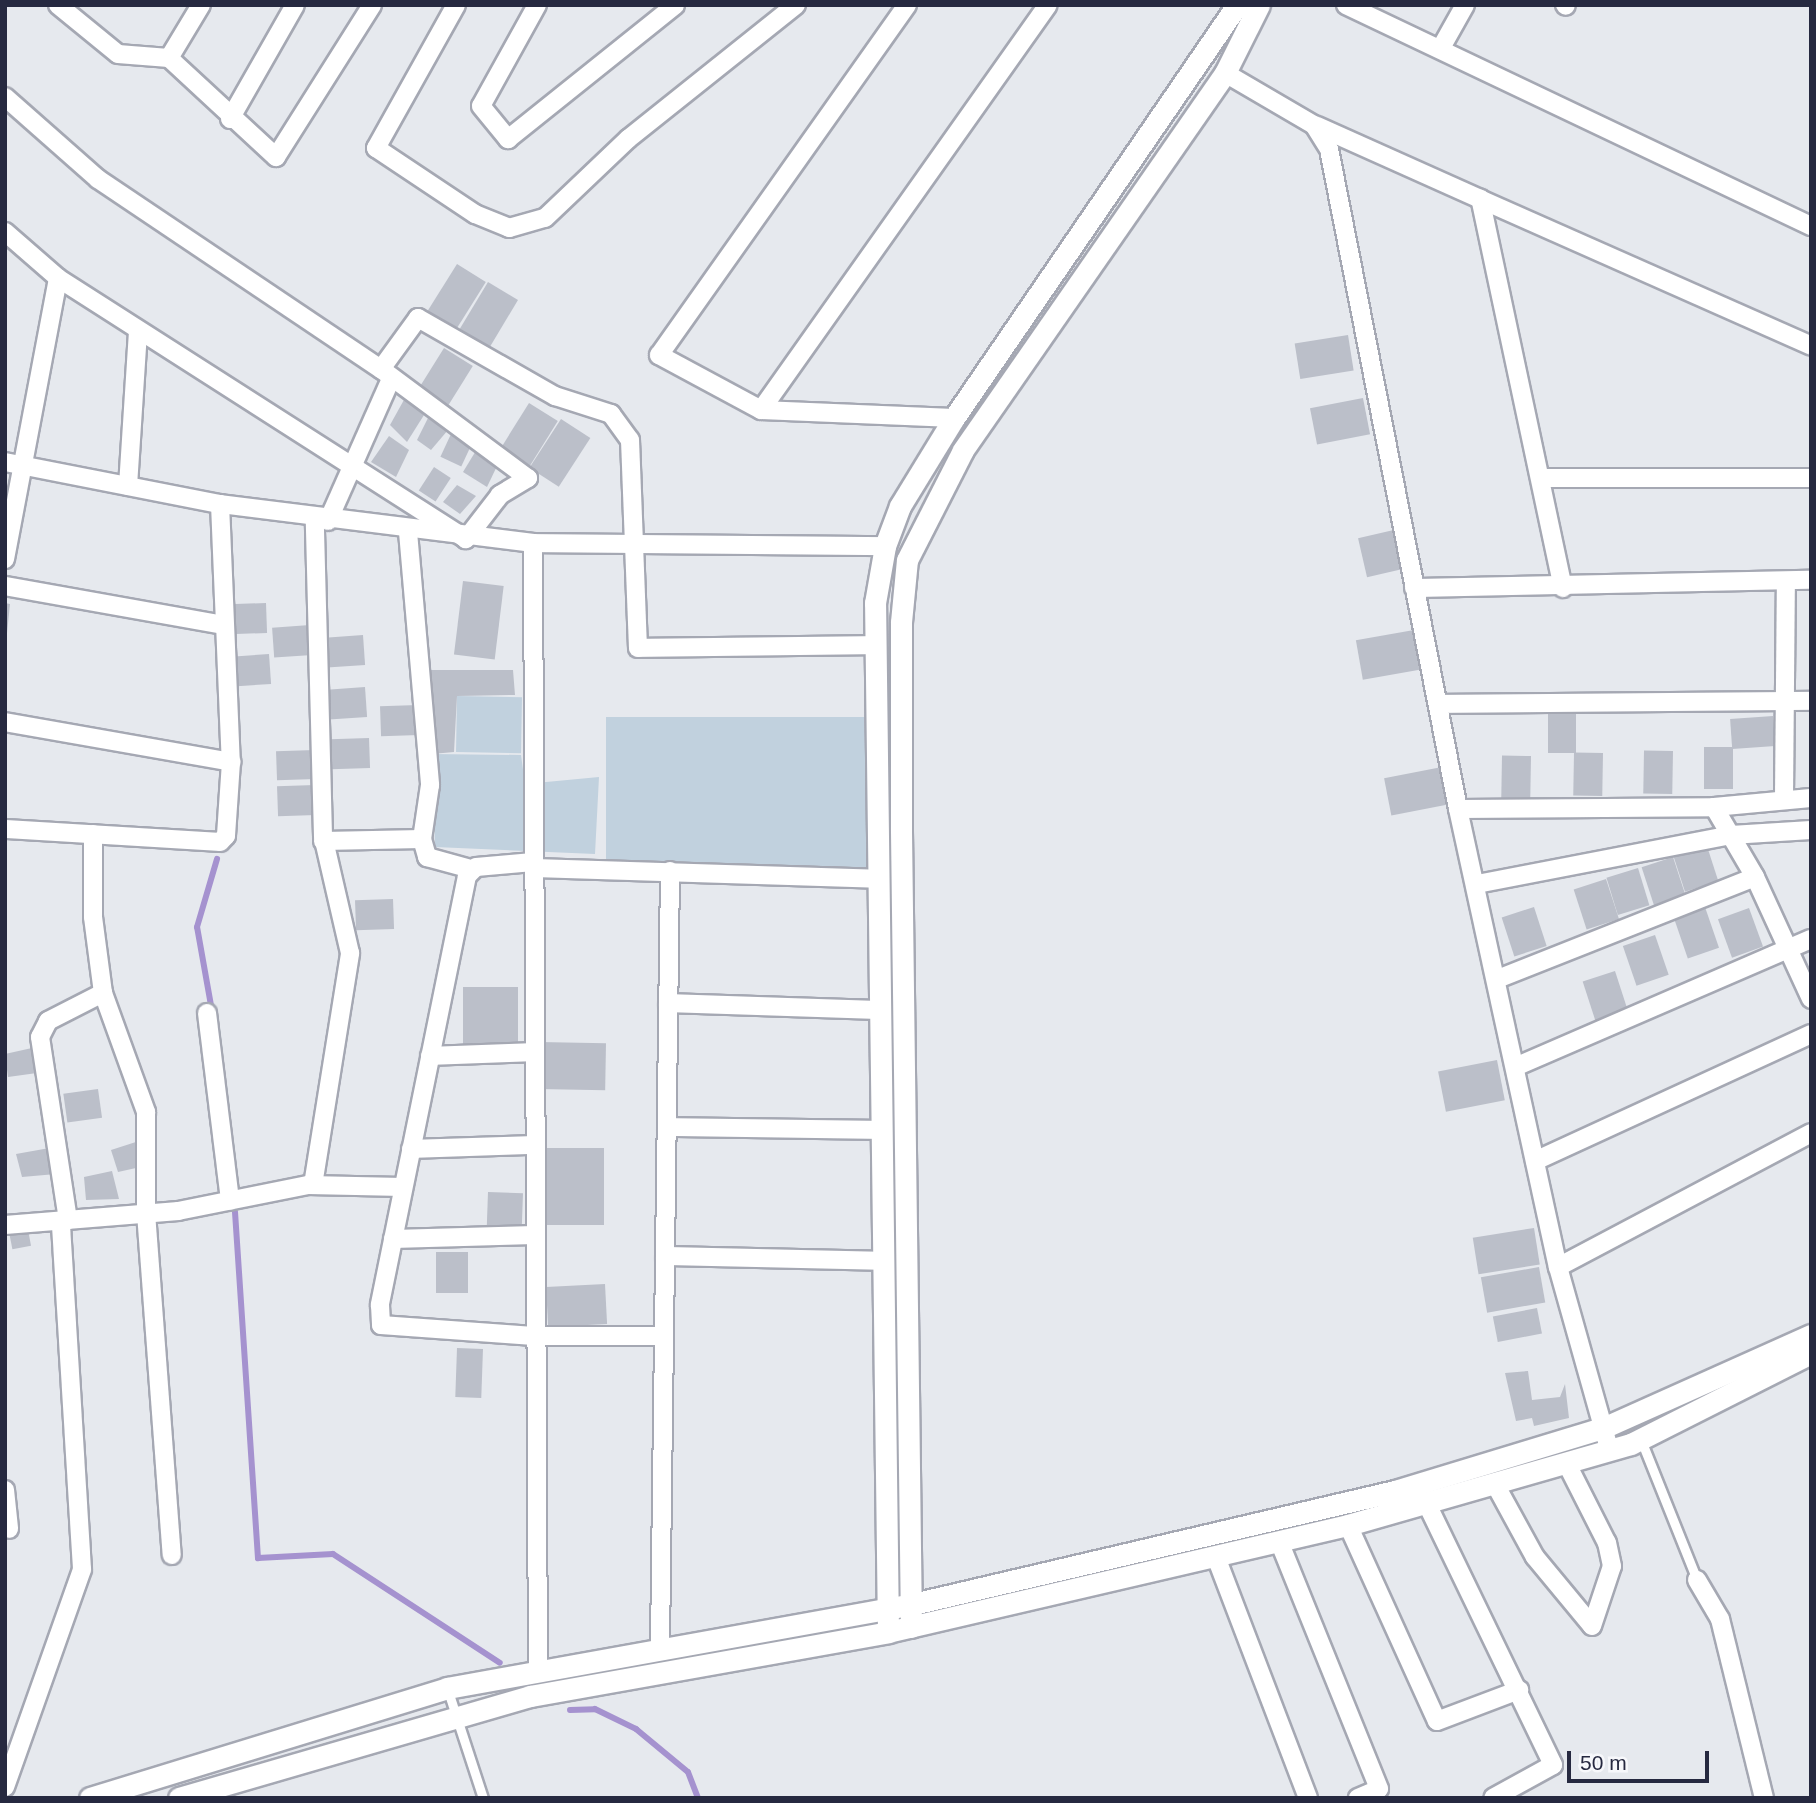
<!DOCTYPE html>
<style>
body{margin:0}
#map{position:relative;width:1816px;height:1803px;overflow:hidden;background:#e6e9ee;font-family:Arial,sans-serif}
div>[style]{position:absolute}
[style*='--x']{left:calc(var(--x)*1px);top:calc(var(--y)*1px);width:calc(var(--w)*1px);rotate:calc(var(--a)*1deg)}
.green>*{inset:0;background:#c1d1de;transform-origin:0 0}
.stream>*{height:6px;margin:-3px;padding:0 3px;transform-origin:3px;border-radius:3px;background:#a592cf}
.building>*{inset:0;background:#bbbfc9;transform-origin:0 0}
.roads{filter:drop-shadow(2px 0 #a5a8b3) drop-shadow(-2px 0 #a5a8b3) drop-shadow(0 2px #a5a8b3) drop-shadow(0 -2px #a5a8b3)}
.lane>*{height:9px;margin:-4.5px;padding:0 4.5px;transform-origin:4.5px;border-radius:4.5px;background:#fff}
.street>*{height:18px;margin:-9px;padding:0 9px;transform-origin:9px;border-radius:9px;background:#fff}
.secondary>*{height:21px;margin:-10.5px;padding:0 10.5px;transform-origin:10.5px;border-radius:10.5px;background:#fff}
span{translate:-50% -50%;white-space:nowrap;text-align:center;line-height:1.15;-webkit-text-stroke:5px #f7f8fb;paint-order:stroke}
.frame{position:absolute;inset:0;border:7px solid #262940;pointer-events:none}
.scale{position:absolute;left:1567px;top:1751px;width:142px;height:32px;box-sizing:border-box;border:4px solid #262940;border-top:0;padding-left:9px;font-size:21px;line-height:24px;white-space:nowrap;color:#262940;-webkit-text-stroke:5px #f7f8fb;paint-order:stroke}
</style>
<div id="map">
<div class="green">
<i style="left:457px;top:696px;width:65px;height:56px;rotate:1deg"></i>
<i style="left:606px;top:717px;width:270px;height:152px"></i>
<i style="clip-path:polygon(432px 754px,521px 755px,525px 784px,599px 777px,595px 854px,435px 847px)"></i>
</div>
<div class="stream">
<i style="--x:212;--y:1011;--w:85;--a:-100.1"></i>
<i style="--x:197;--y:927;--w:71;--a:-73.6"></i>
<i style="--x:235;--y:1212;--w:347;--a:86.2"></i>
<i style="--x:258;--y:1558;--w:75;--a:-3.1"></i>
<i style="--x:333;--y:1554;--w:199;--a:33.1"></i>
<i style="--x:570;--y:1710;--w:25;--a:-2"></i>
<i style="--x:595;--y:1709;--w:46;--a:26"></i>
<i style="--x:636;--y:1729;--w:67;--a:39.6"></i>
<i style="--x:688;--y:1772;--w:28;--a:69"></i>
</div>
<div class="building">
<i style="left:457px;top:264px;width:34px;height:57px;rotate:32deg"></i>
<i style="left:488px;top:282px;width:35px;height:57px;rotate:31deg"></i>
<i style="left:1348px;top:335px;width:36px;height:54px;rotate:81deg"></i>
<i style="left:444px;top:348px;width:34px;height:58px;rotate:32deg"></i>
<i style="clip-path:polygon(405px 398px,424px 415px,407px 442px,390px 425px)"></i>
<i style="left:1363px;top:398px;width:37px;height:54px;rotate:79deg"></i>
<i style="left:529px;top:403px;width:34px;height:58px;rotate:32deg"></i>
<i style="clip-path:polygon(428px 418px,448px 430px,431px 450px,417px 440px)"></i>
<i style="left:561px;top:419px;width:35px;height:58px;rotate:33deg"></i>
<i style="left:451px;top:434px;width:23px;height:25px;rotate:25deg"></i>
<i style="clip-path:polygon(389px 436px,409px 450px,396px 477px,371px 462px)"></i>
<i style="clip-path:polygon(477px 449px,498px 464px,487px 487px,463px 472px)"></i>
<i style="left:434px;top:467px;width:20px;height:28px;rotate:33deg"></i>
<i style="clip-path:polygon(457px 485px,476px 496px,460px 514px,443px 502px)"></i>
<i style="left:1398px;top:529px;width:40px;height:41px;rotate:77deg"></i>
<i style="left:463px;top:581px;width:41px;height:74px;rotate:7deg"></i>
<i style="clip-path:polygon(5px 603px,10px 604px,7px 633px,5px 633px)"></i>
<i style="left:266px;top:603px;width:30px;height:38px;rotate:88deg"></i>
<i style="left:310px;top:625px;width:30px;height:38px;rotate:86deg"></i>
<i style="left:1414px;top:630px;width:40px;height:59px;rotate:80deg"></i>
<i style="left:363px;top:635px;width:30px;height:38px;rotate:86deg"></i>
<i style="left:269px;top:654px;width:30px;height:38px;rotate:86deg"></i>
<i style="clip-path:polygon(428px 670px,513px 670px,515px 695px,457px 696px,454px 752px,432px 754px)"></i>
<i style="left:365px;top:687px;width:30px;height:38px;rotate:86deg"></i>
<i style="left:418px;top:705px;width:30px;height:38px;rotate:88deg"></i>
<i style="left:1576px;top:710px;width:43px;height:28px;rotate:90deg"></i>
<i style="left:1773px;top:716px;width:30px;height:43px;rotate:86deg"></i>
<i style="left:369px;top:738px;width:30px;height:39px;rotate:88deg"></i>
<i style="left:1704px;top:747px;width:29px;height:42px"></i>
<i style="left:315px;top:750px;width:29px;height:39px;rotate:88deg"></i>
<i style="left:1673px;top:751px;width:43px;height:29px;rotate:91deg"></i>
<i style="left:1603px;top:753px;width:43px;height:29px;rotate:91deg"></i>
<i style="left:1531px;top:756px;width:43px;height:29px;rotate:91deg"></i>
<i style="left:1442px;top:767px;width:38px;height:59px;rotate:79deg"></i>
<i style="left:315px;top:785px;width:30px;height:38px;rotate:88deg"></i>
<i style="left:1705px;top:840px;width:43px;height:35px;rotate:72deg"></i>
<i style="left:1673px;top:857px;width:40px;height:33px;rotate:72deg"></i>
<i style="left:1638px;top:868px;width:39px;height:33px;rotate:73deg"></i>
<i style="left:1606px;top:879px;width:42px;height:34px;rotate:72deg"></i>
<i style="left:393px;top:899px;width:30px;height:38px;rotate:88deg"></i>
<i style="left:1534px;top:907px;width:41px;height:34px;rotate:72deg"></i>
<i style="left:1705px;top:907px;width:43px;height:33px;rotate:71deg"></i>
<i style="left:1749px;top:908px;width:41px;height:33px;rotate:70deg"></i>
<i style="left:1655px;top:935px;width:42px;height:34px;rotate:71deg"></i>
<i style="left:1615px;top:971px;width:42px;height:34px;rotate:72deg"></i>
<i style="left:463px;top:987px;width:55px;height:58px"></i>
<i style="left:539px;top:1042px;width:67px;height:47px;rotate:1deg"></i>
<i style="clip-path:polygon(32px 1048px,37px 1073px,8px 1077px,5px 1054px)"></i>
<i style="left:1497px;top:1060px;width:41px;height:60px;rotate:79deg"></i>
<i style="left:98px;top:1089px;width:29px;height:35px;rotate:82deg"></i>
<i style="clip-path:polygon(139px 1141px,145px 1166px,118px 1172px,111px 1150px)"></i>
<i style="clip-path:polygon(55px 1147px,56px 1174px,22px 1177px,16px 1154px)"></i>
<i style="left:604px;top:1148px;width:77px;height:59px;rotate:90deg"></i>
<i style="clip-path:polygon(112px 1171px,119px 1199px,86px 1200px,84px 1177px)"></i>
<i style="left:488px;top:1192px;width:35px;height:39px;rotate:2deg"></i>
<i style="left:1534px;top:1228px;width:37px;height:62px;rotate:81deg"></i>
<i style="left:28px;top:1230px;width:16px;height:19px;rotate:79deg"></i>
<i style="left:436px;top:1252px;width:32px;height:41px"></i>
<i style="left:1539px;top:1267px;width:36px;height:59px;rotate:80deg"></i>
<i style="left:605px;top:1284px;width:40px;height:59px;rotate:87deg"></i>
<i style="left:1537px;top:1308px;width:26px;height:45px;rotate:79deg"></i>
<i style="left:457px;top:1348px;width:26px;height:49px;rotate:2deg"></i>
<i style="clip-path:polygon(1528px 1371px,1532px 1400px,1560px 1397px,1565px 1384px,1569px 1418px,1534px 1426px,1532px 1418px,1516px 1421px,1505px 1373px)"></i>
</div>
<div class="roads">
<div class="lane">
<i style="--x:1641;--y:1440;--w:151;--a:68.2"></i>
<i style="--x:447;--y:1688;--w:116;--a:71.9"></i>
</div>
<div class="street">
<i style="--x:58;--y:5;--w:77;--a:39.2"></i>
<i style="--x:118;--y:54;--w:51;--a:4.5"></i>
<i style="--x:169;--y:58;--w:146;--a:42.8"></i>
<i style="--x:276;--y:157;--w:180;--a:-57.7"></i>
<i style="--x:456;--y:5;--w:164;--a:119.2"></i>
<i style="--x:376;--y:148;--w:119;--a:33.7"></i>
<i style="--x:475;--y:214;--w:37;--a:22"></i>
<i style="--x:509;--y:228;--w:37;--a:-16"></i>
<i style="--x:545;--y:218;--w:115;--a:-43.6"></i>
<i style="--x:628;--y:139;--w:215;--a:-38.6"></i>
<i style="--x:537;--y:5;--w:115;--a:119"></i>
<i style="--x:481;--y:106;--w:43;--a:50.7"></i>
<i style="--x:508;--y:139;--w:214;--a:-38.7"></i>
<i style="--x:907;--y:5;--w:429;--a:125.3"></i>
<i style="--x:659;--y:355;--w:116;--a:28.3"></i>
<i style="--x:761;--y:410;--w:496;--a:-54.7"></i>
<i style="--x:1346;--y:5;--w:515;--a:25.42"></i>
<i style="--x:1565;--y:5;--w:1;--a:45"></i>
<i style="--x:1442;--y:46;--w:47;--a:-60.7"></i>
<i style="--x:169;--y:58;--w:62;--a:-58.9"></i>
<i style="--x:1225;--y:73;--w:103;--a:30.3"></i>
<i style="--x:1314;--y:125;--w:28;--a:58"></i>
<i style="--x:1329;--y:149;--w:672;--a:78.94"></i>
<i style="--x:1458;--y:809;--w:469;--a:77.7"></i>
<i style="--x:1558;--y:1267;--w:181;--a:74.3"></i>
<i style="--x:5;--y:97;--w:124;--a:41.4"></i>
<i style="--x:98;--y:179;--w:341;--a:33.9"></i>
<i style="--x:381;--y:369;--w:183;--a:36.6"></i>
<i style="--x:528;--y:478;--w:33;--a:149"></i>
<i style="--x:500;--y:495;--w:56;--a:127.7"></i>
<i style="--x:466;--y:539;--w:484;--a:-147.4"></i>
<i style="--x:58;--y:278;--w:70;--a:-139"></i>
<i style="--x:230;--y:119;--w:131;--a:-60.3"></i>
<i style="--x:1317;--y:126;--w:179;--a:24.1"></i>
<i style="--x:381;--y:369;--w:63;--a:-54"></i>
<i style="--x:418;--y:318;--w:158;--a:29.7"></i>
<i style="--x:555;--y:396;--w:59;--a:17.8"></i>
<i style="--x:611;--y:414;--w:32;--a:54"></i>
<i style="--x:630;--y:440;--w:208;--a:87.8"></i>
<i style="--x:638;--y:648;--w:237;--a:-0.7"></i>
<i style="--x:761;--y:410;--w:193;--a:2.4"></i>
<i style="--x:5;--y:462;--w:219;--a:11.1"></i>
<i style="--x:220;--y:504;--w:258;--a:87.6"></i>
<i style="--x:231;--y:762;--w:74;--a:93.9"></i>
<i style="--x:226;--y:836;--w:8;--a:135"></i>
<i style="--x:220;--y:842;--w:215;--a:-176.5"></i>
<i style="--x:1544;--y:478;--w:267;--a:0"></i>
<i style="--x:128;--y:486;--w:156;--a:-86.3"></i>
<i style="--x:220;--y:504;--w:315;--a:7.1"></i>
<i style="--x:533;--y:543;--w:352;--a:0.5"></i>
<i style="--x:328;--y:521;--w:155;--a:-66.1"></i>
<i style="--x:408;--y:532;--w:254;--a:85"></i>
<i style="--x:430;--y:785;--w:55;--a:98.4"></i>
<i style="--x:422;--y:839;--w:19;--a:74"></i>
<i style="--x:427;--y:857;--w:46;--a:15.3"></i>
<i style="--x:533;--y:543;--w:1126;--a:89.75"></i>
<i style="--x:5;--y:559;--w:286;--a:-79.3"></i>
<i style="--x:5;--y:586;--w:221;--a:10.1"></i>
<i style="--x:1414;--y:588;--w:397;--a:-1.2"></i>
<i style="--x:1563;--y:588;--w:398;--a:-102"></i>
<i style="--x:1480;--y:199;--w:362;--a:23.9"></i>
<i style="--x:1439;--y:704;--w:372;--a:-0.5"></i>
<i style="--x:5;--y:722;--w:230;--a:10"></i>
<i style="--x:1784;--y:798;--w:217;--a:-89.5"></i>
<i style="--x:1714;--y:807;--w:81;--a:59.6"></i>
<i style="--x:1755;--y:877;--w:134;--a:65.3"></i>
<i style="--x:1458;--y:809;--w:256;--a:-0.4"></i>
<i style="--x:1714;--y:807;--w:97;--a:-5.3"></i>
<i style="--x:93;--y:834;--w:83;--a:90"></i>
<i style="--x:93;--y:917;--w:77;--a:82.5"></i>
<i style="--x:103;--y:993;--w:127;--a:70.1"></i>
<i style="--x:146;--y:1112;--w:101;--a:90"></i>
<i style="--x:146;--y:1213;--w:343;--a:85.7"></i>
<i style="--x:323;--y:841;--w:99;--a:-1.2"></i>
<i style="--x:533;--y:862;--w:57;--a:175"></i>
<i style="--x:476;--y:867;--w:13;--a:135"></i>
<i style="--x:467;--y:876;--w:438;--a:101.5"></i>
<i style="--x:380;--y:1305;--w:20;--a:87"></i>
<i style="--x:381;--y:1325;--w:153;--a:4.1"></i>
<i style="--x:534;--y:1336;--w:128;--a:0"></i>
<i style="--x:534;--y:868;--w:343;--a:1.8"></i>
<i style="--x:1477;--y:884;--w:259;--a:-10.9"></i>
<i style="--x:1731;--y:835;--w:80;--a:-3.6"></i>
<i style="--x:1500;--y:978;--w:274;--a:-21.6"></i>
<i style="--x:668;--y:1003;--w:209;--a:1.9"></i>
<i style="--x:207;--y:1013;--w:189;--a:83"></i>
<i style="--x:430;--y:1056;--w:104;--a:-2.2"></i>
<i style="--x:1515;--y:1067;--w:322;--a:-23.4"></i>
<i style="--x:667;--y:1127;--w:210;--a:0.8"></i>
<i style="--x:411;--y:1149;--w:123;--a:-1.9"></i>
<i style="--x:1535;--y:1161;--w:304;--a:-24.7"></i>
<i style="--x:313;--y:1185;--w:235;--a:-80.9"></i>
<i style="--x:350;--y:953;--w:120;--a:-103"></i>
<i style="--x:323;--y:836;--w:316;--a:-91.5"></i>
<i style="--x:68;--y:1220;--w:185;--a:-98.7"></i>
<i style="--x:40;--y:1037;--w:18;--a:-63"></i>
<i style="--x:48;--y:1021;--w:62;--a:-27"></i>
<i style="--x:5;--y:1225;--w:174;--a:-4.6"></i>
<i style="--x:178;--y:1211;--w:133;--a:-11.3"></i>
<i style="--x:308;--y:1185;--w:95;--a:1.2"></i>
<i style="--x:393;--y:1239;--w:141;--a:-1.6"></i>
<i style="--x:665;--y:1256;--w:216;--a:1.3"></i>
<i style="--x:1558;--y:1267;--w:286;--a:-27.9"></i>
<i style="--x:1495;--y:1484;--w:83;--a:61.3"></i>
<i style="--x:1535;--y:1557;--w:89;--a:50.4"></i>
<i style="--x:1592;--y:1626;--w:63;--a:-71.6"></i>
<i style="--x:1612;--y:1566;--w:24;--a:-102"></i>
<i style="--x:1607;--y:1543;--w:89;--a:-116.9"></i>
<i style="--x:5;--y:1490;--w:39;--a:84"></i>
<i style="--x:1426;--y:1502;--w:292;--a:64.2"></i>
<i style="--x:1553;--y:1765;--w:68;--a:151.2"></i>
<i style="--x:1348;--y:1525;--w:215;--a:65.6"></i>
<i style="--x:1437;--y:1721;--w:88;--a:-20.7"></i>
<i style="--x:1279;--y:1541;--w:267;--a:68"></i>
<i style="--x:1379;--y:1789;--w:23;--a:157"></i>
<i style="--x:1216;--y:1557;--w:258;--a:69.1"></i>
<i style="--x:1697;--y:1580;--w:45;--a:59.5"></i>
<i style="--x:1720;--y:1619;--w:184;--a:76.2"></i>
<i style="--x:660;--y:1645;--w:774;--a:-89.26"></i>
<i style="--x:5;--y:1787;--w:231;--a:-70.5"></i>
<i style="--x:82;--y:1569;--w:349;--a:-93.5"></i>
</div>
<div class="secondary">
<i style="--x:911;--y:1627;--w:798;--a:-90.72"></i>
<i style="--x:901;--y:829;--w:207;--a:-90"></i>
<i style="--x:901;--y:622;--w:62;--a:-84.5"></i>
<i style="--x:907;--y:560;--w:123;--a:-63"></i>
<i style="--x:963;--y:450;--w:459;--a:-55.2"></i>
<i style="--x:1225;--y:73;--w:76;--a:-63.4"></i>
<i style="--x:888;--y:1632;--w:1029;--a:-90.72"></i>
<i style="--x:875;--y:603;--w:58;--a:-80"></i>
<i style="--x:885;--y:546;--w:43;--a:-69.4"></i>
<i style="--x:900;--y:506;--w:103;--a:-58.5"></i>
<i style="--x:954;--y:418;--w:501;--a:-55.58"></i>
<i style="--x:90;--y:1798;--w:374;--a:-17.1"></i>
<i style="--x:447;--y:1688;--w:474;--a:-10.2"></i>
<i style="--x:913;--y:1604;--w:495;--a:-13.2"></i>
<i style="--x:1395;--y:1491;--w:217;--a:-16.9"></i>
<i style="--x:1603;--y:1428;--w:228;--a:-24.1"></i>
<i style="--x:179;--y:1798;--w:366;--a:-16.2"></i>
<i style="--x:530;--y:1696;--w:364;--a:-10.1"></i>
<i style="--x:888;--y:1632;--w:472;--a:-13.1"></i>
<i style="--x:1348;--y:1525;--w:294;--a:-16"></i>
<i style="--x:1631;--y:1444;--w:202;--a:-26.8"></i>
</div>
</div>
<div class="frame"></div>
<div class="scale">50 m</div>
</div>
